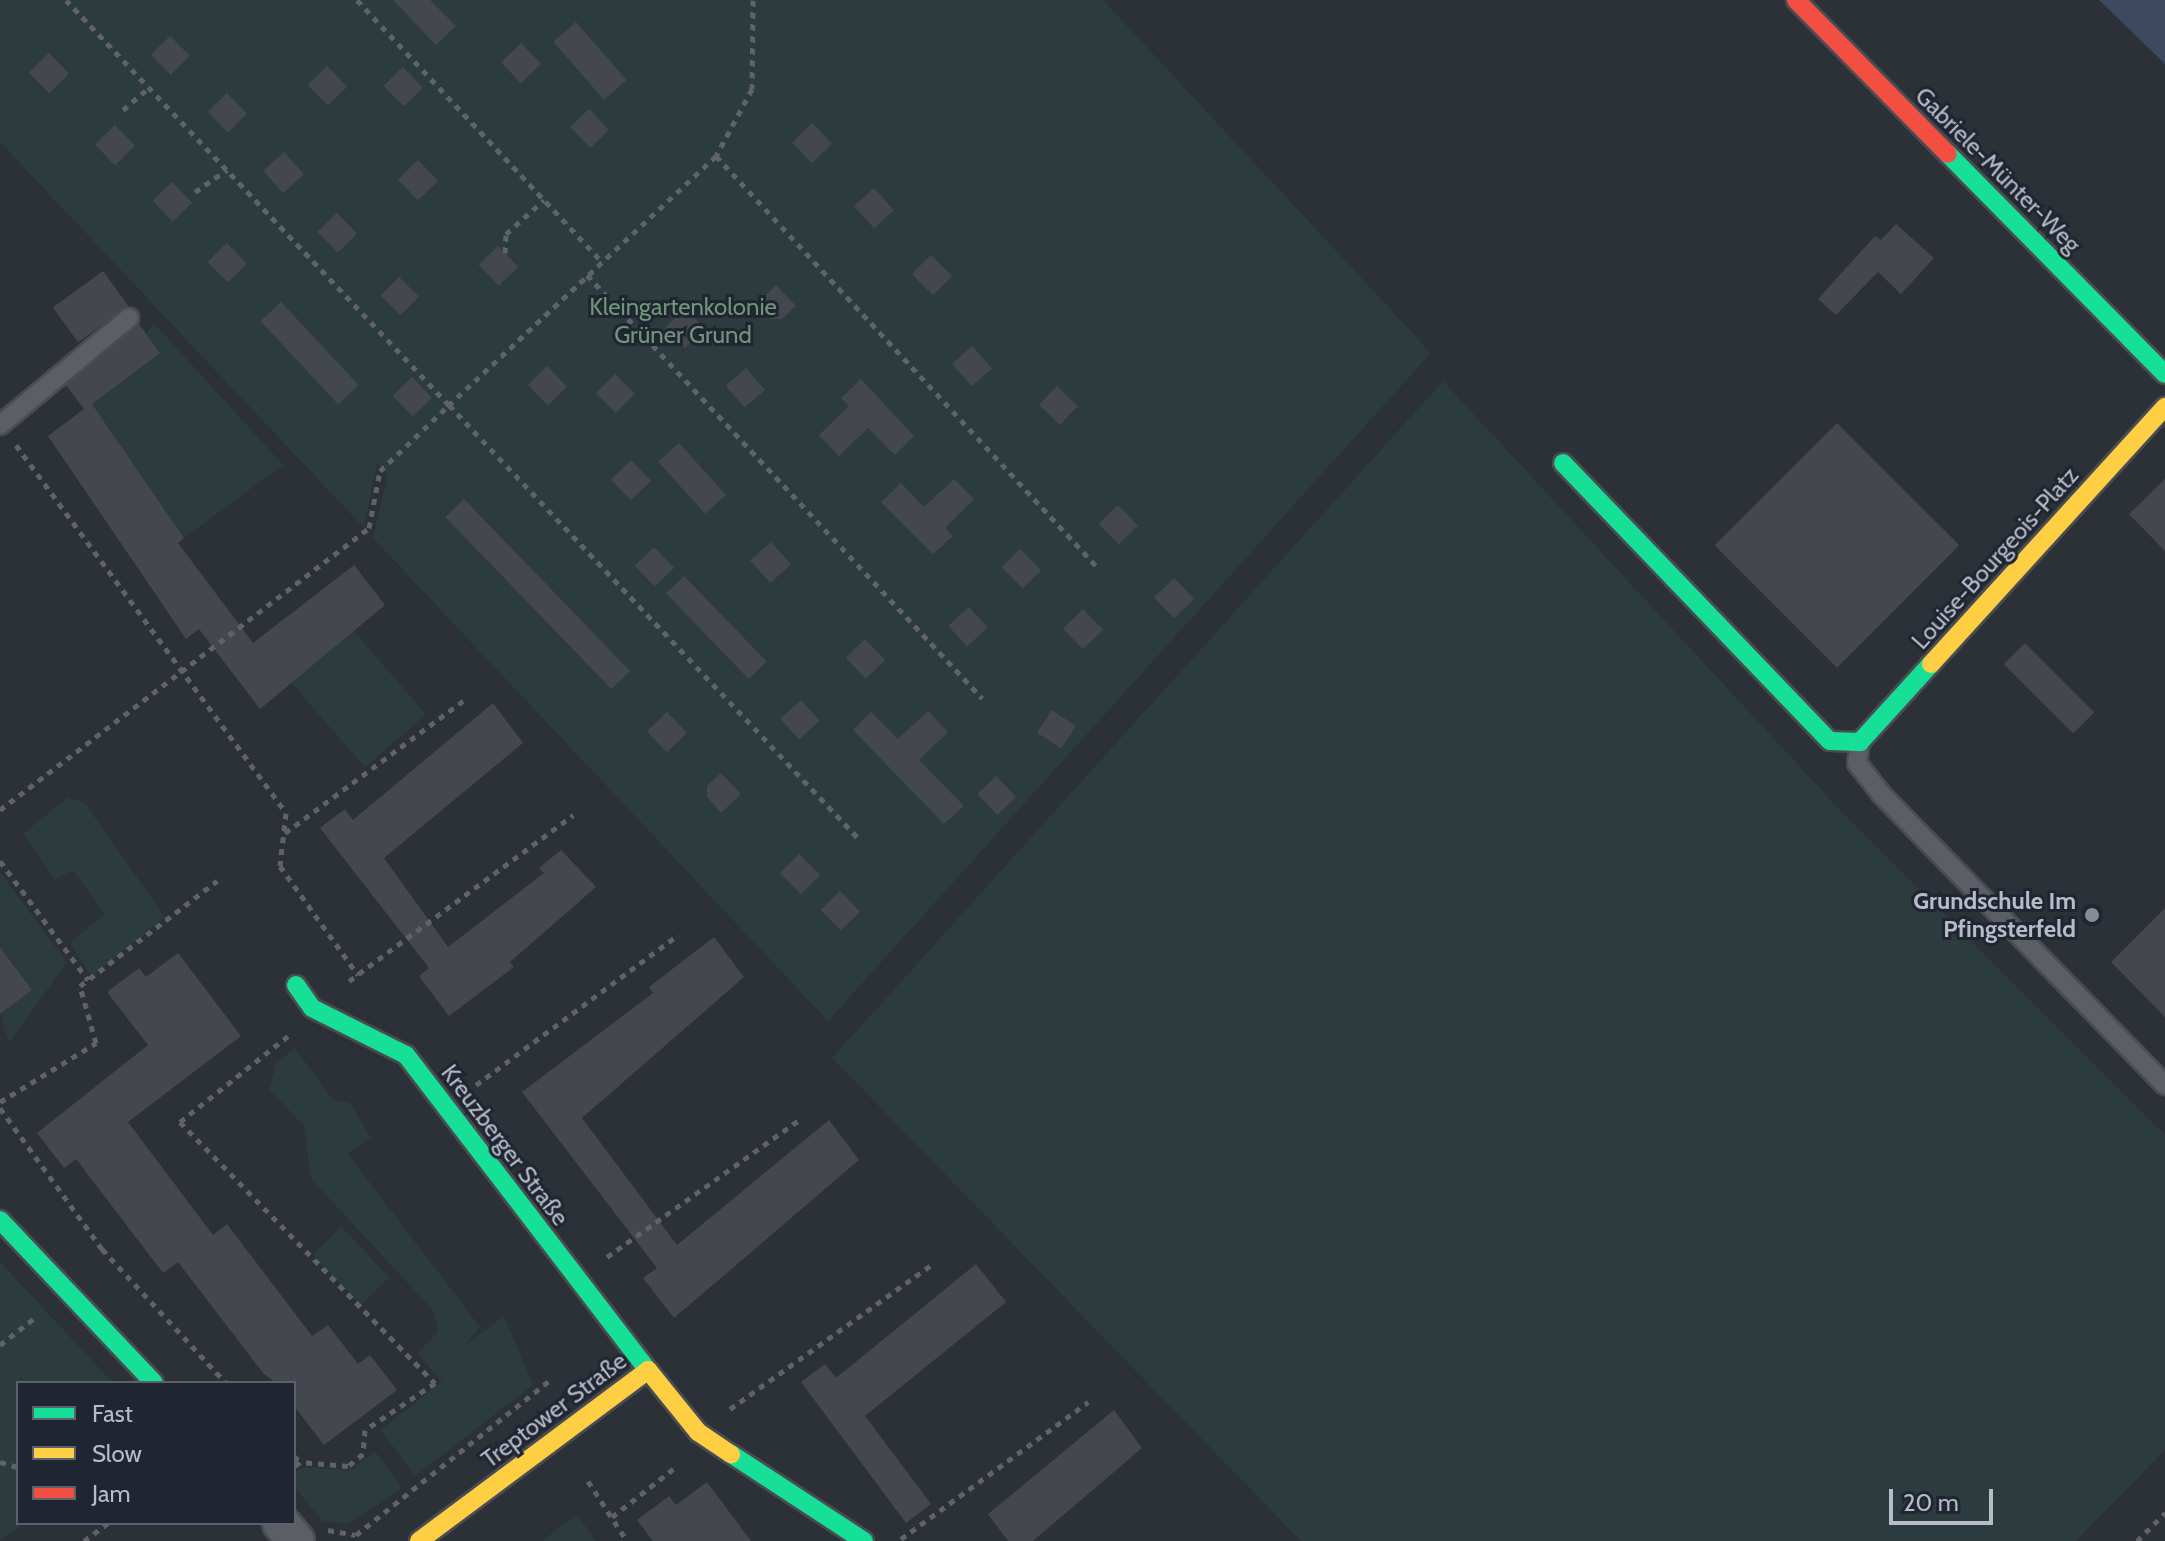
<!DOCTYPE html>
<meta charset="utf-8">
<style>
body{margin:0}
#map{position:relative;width:2165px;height:1541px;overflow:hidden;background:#2c3037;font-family:Cabin,sans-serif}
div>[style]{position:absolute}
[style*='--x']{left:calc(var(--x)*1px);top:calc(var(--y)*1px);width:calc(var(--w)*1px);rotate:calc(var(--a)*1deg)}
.green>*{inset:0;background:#2c3b3d;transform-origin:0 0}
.water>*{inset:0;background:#3d495e}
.building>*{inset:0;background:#44484e;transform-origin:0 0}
.path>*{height:5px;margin-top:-2.5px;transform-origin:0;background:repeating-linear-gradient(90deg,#5f6368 0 6px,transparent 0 12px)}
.roads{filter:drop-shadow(2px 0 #4a4c52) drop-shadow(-2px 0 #4a4c52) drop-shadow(0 2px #4a4c52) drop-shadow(0 -2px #4a4c52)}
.lane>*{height:18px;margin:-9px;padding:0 9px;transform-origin:9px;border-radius:9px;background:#5b5e65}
.street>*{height:36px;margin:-18px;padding:0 18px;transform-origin:18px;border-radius:18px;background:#5b5e65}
.fast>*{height:18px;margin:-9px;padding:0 9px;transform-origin:9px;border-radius:9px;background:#16e098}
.slow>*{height:18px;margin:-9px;padding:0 9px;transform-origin:9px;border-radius:9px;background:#ffcf43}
.jam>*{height:18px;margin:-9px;padding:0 9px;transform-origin:9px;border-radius:9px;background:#f24e42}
.dots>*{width:22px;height:22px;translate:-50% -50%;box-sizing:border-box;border:4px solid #1f2631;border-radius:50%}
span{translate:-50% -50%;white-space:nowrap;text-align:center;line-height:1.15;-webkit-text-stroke:6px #1f2631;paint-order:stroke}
.street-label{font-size:24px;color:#b6bcc7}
.park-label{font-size:24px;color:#70957a}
.poi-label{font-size:24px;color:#b6bcc7;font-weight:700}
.right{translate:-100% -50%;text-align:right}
.legend{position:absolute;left:16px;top:1381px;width:280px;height:144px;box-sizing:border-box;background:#1f2631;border:2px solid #5b626d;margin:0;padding:10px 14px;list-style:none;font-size:24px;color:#b6bcc7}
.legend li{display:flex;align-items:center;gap:16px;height:40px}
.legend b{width:40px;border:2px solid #5b626d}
.scale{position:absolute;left:1889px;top:1489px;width:104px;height:36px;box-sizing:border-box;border:4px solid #b6bcc7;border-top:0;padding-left:10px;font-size:24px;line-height:28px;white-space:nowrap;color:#b6bcc7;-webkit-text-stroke:6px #1f2631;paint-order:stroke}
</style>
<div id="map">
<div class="green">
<i style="clip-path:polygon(0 0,1103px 0,1431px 353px,828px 1021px,373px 538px,388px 474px,377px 463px,364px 528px,0 142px)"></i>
<i style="clip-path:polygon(154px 323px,283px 465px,184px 538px,92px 404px)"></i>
<i style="clip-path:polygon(1443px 381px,1838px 808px,2165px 1135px,2165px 1450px,2076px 1541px,1301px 1541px,832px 1058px)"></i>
<i style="left:352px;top:629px;width:113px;height:81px;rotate:49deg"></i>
<i style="clip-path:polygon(68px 797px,84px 802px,165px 917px,92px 977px,70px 943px,104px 914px,73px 870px,55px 880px,23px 834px)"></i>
<i style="clip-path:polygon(0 872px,67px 962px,9px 1043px,0 1014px,32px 990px,0 947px)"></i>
<i style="clip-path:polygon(295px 1048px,333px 1100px,350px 1103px,371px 1137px,348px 1154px,480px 1327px,463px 1347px,504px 1316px,533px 1385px,415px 1476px,381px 1430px,442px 1381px,417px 1353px,439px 1331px,432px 1309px,311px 1179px,304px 1126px,269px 1089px,277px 1062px)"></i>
<i style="left:341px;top:1227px;width:70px;height:40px;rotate:46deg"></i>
<i style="clip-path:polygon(0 1262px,113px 1383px,18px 1383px,18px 1523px,24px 1523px,0 1541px)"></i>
<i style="clip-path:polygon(375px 1451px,402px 1488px,347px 1524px,322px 1521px,294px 1486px,294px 1474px,302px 1467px,350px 1470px)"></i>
<i style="clip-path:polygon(577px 1514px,596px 1541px,542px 1541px)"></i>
</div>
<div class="water">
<i style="clip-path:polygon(2099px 0,2165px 0,2165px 64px)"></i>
</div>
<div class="building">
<i style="clip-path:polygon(393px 0,430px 0,456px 26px,436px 45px)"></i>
<i style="left:576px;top:22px;width:77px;height:30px;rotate:49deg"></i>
<i style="left:170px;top:36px;width:28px;height:27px;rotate:45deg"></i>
<i style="left:521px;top:43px;width:29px;height:28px;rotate:46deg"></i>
<i style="left:49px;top:53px;width:29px;height:28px;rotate:46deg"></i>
<i style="left:327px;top:66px;width:29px;height:27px;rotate:46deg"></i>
<i style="left:403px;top:67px;width:29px;height:27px;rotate:46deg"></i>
<i style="left:227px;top:93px;width:29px;height:27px;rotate:46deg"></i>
<i style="left:589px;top:109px;width:29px;height:26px;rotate:46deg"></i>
<i style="left:812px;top:123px;width:29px;height:28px;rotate:46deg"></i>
<i style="left:115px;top:125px;width:29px;height:28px;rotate:46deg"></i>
<i style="left:284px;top:152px;width:30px;height:28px;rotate:48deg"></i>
<i style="left:418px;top:160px;width:29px;height:28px;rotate:46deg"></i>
<i style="left:172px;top:182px;width:29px;height:27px;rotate:46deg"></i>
<i style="left:874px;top:188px;width:30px;height:27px;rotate:48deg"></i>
<i style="left:337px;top:213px;width:29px;height:27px;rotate:46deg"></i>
<i style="clip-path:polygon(1896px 224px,1934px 258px,1901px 294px,1878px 272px,1836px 315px,1818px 299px,1875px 236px,1881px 240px)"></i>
<i style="left:227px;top:243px;width:29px;height:27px;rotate:46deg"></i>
<i style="left:498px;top:246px;width:29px;height:27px;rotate:46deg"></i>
<i style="left:931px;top:255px;width:30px;height:27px;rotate:45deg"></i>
<i style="left:103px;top:271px;width:43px;height:62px;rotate:54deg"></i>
<i style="left:399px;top:277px;width:28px;height:26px;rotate:45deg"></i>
<i style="clip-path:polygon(776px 285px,796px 306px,782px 319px,771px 319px,757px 304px)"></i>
<i style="left:281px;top:302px;width:114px;height:28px;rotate:47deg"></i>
<i style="left:685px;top:308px;width:29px;height:28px;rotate:46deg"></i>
<i style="clip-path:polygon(139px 324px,160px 353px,92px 404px,184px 538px,178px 543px,253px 643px,354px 565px,385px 605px,260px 709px,199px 629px,186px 639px,48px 436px,84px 409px,66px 385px)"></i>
<i style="left:972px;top:346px;width:30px;height:27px;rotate:48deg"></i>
<i style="left:547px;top:366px;width:29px;height:27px;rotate:46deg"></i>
<i style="left:746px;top:368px;width:29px;height:27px;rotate:49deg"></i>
<i style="left:615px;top:374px;width:28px;height:27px;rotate:45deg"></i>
<i style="left:412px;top:377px;width:29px;height:27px;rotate:46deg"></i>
<i style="clip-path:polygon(861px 379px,914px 436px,895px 455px,868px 428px,839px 456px,819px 435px,849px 406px,841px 398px)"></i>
<i style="left:1057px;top:386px;width:29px;height:26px;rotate:44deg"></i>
<i style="left:1837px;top:423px;width:173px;height:173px;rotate:45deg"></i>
<i style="left:679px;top:443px;width:70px;height:28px;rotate:48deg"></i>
<i style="left:631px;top:460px;width:29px;height:28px;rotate:46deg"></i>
<i style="clip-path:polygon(954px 479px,974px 499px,945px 528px,953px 536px,933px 554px,881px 502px,901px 483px,924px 507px)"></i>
<i style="clip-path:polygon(2165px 479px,2165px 551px,2129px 514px)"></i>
<i style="left:464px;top:499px;width:239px;height:26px;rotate:46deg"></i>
<i style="left:1118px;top:505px;width:29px;height:27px;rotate:46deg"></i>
<i style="left:771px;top:542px;width:30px;height:28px;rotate:48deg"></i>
<i style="left:654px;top:547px;width:29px;height:27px;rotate:46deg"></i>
<i style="left:1020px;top:549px;width:30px;height:26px;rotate:45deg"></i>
<i style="left:684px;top:576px;width:119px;height:25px;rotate:46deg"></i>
<i style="left:1174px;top:578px;width:29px;height:28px;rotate:46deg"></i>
<i style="left:969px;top:607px;width:28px;height:28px;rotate:48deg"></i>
<i style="left:1083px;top:609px;width:29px;height:28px;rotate:46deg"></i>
<i style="left:865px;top:639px;width:29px;height:27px;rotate:46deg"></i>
<i style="left:2025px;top:643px;width:98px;height:30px;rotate:45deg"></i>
<i style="left:801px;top:700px;width:28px;height:28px;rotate:48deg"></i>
<i style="clip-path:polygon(493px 703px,523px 743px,384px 858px,448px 947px,544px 873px,539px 868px,561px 850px,596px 887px,510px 962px,514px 967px,449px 1016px,419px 976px,429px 968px,320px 828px,345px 809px,353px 820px)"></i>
<i style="left:1052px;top:710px;width:29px;height:27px;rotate:34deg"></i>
<i style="clip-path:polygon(928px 711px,948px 732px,919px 760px,964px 806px,944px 824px,853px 730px,871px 712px,898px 739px)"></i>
<i style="left:667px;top:712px;width:29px;height:28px;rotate:46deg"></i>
<i style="clip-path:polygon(721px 773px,741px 794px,721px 813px,707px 797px,707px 786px)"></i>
<i style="left:996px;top:776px;width:29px;height:26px;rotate:46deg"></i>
<i style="left:799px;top:854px;width:30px;height:27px;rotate:45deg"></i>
<i style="left:840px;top:891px;width:29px;height:27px;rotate:46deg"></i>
<i style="clip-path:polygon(2165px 908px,2165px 1017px,2111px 962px)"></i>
<i style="clip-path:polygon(714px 937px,744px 977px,582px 1118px,677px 1245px,829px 1120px,859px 1160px,674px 1318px,643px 1278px,657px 1268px,522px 1092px,653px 993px,649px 987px)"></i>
<i style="clip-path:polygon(0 947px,32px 990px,0 1014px)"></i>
<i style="clip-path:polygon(178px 953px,241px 1036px,128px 1122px,213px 1235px,227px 1224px,312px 1336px,328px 1325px,358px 1364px,370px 1355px,397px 1390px,324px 1445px,294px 1406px,294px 1383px,276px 1383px,263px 1373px,178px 1262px,163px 1273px,76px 1159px,64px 1168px,37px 1133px,148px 1045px,107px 992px,139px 968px,146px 977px)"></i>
<i style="clip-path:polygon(976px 1264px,1006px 1302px,865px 1416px,931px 1504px,906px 1523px,801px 1382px,825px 1364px,836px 1378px)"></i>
<i style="clip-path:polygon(1114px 1410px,1142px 1448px,1033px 1541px,1008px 1541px,988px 1514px)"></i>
<i style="clip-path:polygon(707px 1482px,751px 1541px,653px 1541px,637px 1520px,669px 1496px,676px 1505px)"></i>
</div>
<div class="path">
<i style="--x:357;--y:0;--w:360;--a:46.9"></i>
<i style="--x:753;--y:0;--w:89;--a:90.6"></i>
<i style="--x:752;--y:89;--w:76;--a:118.2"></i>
<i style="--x:716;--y:156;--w:365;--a:137"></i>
<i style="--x:449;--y:405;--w:597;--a:46.63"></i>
<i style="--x:123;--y:110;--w:35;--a:-41"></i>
<i style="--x:716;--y:156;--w:562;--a:47.16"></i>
<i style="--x:195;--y:192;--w:39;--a:-35"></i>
<i style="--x:505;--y:253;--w:19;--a:-87"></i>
<i style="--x:506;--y:234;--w:51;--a:-41.8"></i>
<i style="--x:587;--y:275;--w:579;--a:46.96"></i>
<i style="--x:16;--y:445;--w:456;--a:53.7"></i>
<i style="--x:286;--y:813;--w:53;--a:96.5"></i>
<i style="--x:280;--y:866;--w:134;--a:54.4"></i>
<i style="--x:0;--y:810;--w:464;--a:-37.4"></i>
<i style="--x:369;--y:528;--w:58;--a:-79.1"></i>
<i style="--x:380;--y:471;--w:95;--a:-43.7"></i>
<i style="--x:449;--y:405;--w:557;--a:-133.4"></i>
<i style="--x:285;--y:833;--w:227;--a:-36.6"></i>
<i style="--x:0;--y:861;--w:148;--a:53.5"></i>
<i style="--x:349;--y:981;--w:279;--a:-36.5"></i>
<i style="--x:288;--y:1036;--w:138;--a:141.5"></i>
<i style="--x:180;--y:1122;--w:365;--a:45.7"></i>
<i style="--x:435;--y:1383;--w:84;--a:146.1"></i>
<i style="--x:365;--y:1430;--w:24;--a:95"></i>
<i style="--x:363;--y:1454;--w:19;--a:141"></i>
<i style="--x:348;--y:1466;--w:48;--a:-175.2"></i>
<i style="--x:300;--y:1462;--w:8;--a:140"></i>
<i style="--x:476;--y:1085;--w:252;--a:-36.6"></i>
<i style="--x:0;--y:1102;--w:113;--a:-31.6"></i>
<i style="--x:96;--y:1043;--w:59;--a:-105.7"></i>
<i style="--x:80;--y:986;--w:173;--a:-37.5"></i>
<i style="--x:0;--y:1108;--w:174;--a:54.1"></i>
<i style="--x:102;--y:1249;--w:183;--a:47.2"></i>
<i style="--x:607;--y:1257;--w:239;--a:-35.5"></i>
<i style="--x:0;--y:1345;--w:47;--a:-38.1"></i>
<i style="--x:730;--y:1409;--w:247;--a:-35.6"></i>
<i style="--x:294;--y:1456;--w:8;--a:45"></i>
<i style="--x:0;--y:1462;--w:19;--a:16"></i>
<i style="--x:588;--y:1481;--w:72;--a:57"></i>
<i style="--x:612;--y:1517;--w:83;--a:-38.1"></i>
<i style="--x:328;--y:1530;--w:28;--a:10"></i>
<i style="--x:356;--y:1535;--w:252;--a:-38.6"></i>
<i style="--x:901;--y:1539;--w:232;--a:-36.2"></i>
<i style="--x:84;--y:1541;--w:30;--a:-37"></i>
<i style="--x:2137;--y:1541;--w:40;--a:-45"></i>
</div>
<div class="roads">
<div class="lane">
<i style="--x:0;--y:425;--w:168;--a:-39.7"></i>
<i style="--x:1860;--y:742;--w:21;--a:98"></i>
<i style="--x:1857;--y:763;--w:39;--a:52"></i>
<i style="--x:1881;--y:794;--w:407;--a:45.7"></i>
</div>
<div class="street">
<i style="--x:281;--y:1523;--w:23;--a:50"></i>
</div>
<div class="fast">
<i style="--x:1948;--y:154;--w:309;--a:45.4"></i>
<i style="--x:1563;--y:463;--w:385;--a:46.2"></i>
<i style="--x:1830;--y:741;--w:30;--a:2"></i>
<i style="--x:1860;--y:742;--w:105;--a:-47.7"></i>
<i style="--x:296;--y:985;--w:28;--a:55"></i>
<i style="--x:312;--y:1008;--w:105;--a:26.6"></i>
<i style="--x:406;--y:1055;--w:397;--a:52.5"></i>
<i style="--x:0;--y:1220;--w:224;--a:46.6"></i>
<i style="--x:731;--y:1454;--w:159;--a:33.2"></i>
</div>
<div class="slow">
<i style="--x:1931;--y:664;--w:348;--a:-47.7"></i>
<i style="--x:419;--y:1541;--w:286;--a:-36.7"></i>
<i style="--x:648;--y:1370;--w:80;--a:51.1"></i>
<i style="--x:698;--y:1432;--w:40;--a:34"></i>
</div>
<div class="jam">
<i style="--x:1796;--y:0;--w:216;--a:45.4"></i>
</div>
</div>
<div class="dots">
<i style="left:2092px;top:915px;background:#868b95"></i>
</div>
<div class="street-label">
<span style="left:1998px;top:170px;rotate:45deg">Gabriele-Münter-Weg</span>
<span style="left:1995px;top:558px;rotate:-48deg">Louise-Bourgeois-Platz</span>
<span style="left:505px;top:1145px;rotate:53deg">Kreuzberger Straße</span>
<span style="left:554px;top:1410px;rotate:-37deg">Treptower Straße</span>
</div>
<div class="park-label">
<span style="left:683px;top:321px">Kleingartenkolonie<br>Grüner Grund</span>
</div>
<div class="poi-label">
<span class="right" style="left:2076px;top:915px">Grundschule Im<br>Pfingsterfeld</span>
</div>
<ul class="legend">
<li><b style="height:10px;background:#16e098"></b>Fast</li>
<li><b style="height:10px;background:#ffcf43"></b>Slow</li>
<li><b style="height:10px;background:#f24e42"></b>Jam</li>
</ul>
<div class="scale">20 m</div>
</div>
